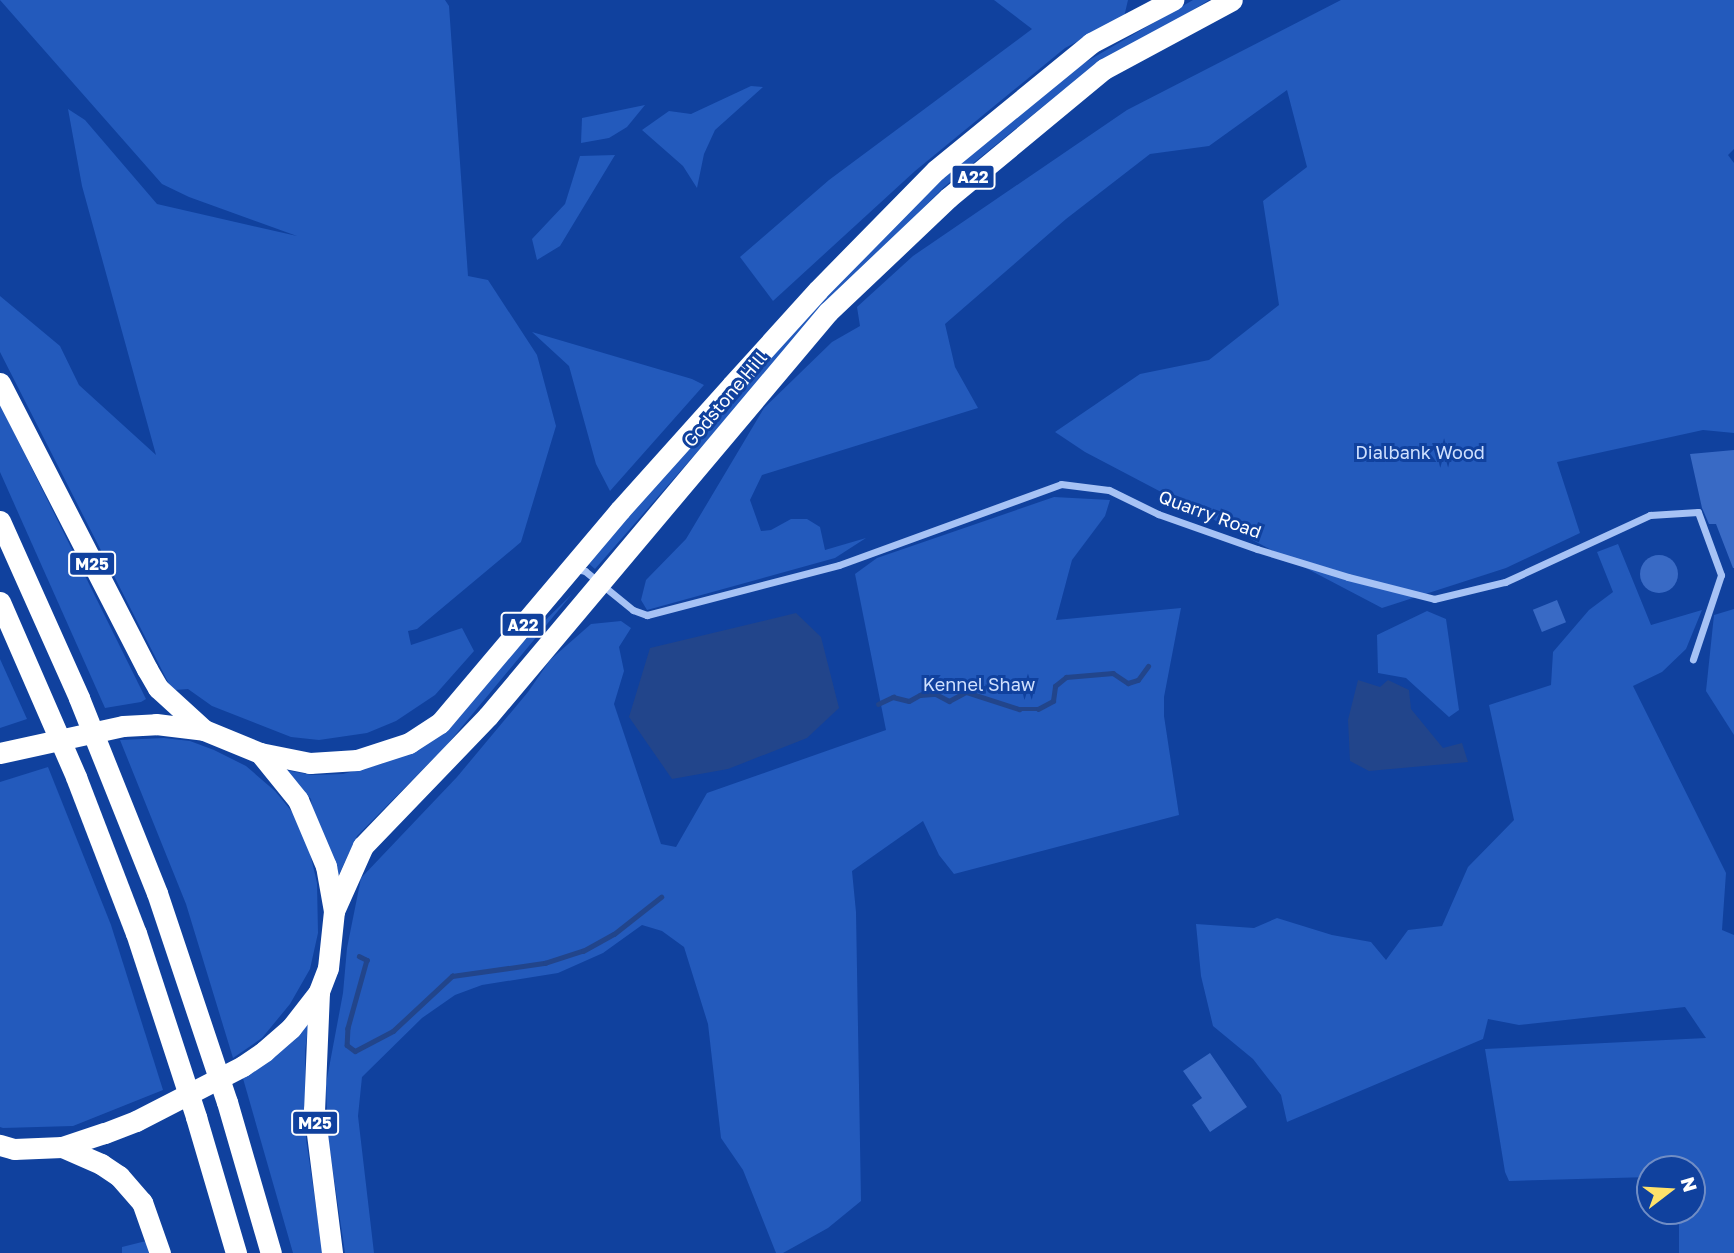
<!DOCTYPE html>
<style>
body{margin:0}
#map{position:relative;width:1734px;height:1253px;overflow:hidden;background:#10419e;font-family:"Golos Text",sans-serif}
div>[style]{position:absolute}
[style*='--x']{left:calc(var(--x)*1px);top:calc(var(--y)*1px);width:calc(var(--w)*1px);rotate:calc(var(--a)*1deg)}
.green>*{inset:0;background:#235abc}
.water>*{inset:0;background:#22458b}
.stream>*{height:4.5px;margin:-2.25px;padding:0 2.25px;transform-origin:2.25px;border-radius:2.25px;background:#22458b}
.building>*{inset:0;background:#396ac5;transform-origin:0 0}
.round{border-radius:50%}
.street>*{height:7px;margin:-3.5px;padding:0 3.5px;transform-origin:3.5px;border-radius:3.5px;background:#a6c2f5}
.highway>*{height:21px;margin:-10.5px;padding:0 10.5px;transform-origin:10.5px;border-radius:10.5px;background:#fff}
span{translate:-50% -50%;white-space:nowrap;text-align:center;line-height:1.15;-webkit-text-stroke:6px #10419e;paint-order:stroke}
.shield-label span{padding:2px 5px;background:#10419e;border:2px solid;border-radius:5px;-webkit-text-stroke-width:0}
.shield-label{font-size:16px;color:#fff;font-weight:700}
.street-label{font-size:18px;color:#fff}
.park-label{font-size:18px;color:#cfe0fe}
.north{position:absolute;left:1636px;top:1155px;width:70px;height:70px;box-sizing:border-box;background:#10419e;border:2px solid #708dc5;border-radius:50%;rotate:73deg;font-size:19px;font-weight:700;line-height:28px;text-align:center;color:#fff}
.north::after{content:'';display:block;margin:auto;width:24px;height:32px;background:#ffe26a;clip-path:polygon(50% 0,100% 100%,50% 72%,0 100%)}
</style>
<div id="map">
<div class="green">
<i style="clip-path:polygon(0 0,445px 0,449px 6px,468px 276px,488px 280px,537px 355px,556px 426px,521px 542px,417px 629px,408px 631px,411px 645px,462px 628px,474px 651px,435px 695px,396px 721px,367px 733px,319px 740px,291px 737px,212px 706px,188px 689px,175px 690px,170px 686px,0 352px,0 296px,60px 346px,79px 385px,156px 455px,82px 186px,68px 109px,85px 120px,157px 204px,297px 236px,189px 197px,162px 184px)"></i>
<i style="clip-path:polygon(994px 0,1128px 0,1124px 17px,1065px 48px,915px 171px,773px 301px,740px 257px,829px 180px,1032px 29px)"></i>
<i style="clip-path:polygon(1193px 0,1209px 0,1062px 91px,944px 187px,814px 318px,595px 569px,588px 563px,734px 393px,869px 246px,966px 156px,1084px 63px)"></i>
<i style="clip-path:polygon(1341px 0,1734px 0,1734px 149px,1728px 155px,1734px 163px,1734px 433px,1703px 430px,1557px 462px,1580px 533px,1506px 568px,1382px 608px,1085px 452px,1055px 432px,1140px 374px,1209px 360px,1279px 305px,1263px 201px,1307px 167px,1287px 90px,1209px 146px,1150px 154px,1066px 219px,945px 324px,955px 367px,978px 408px,762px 475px,750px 500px,761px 531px,771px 530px,791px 519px,807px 519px,820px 527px,825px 550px,866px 538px,835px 558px,647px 610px,641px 600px,646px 580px,686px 539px,764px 408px,832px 342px,860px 326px,857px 307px,913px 256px,1127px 110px)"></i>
<i style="clip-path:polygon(751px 86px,763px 87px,715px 130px,704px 154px,697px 188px,683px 166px,642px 130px,669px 111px,691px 114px)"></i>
<i style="clip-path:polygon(645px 105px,627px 127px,609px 138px,581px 143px,582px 118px)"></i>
<i style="clip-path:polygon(615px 155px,560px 246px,537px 260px,532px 239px,565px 204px,580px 156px)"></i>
<i style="clip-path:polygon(532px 332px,692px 379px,704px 385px,610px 491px,596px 464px,569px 366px)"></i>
<i style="clip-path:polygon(0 404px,146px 699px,141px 702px,105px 708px,0 472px)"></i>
<i style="clip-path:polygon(1054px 497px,1110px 500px,1105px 516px,1072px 560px,1056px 620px,1181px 608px,1164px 697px,1164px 716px,1179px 815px,954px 874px,939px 855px,923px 821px,852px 871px,856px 912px,861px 1201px,828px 1228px,783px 1253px,776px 1253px,743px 1170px,721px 1138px,708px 1024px,684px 947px,662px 931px,642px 925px,603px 953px,558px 973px,482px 985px,455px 995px,422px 1018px,362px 1077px,358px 1116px,374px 1253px,345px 1253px,328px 1138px,326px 1084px,343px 993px,347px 948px,361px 878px,457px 777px,528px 692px,550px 660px,591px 624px,621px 621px,631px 628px,619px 647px,624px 671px,614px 704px,661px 844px,676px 847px,707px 793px,886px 730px,855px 574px,877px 558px)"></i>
<i style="clip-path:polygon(1618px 544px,1651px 625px,1702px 610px,1686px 649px,1662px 672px,1633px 686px,1726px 873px,1722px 930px,1734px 935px,1734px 1253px,1679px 1253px,1679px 1211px,1692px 1211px,1692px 1169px,1679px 1169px,1679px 1160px,1672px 1169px,1650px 1169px,1650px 1177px,1509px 1181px,1505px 1172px,1485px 1049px,1706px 1038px,1685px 1007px,1519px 1025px,1488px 1019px,1483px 1039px,1287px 1122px,1281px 1095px,1253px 1059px,1213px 1026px,1201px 976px,1196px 924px,1254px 928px,1277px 918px,1332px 935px,1371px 942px,1386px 960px,1408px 930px,1442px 926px,1468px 867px,1514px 820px,1489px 705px,1551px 685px,1553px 652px,1589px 610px,1613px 592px,1597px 552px)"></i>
<i style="clip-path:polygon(572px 594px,446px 746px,357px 836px,335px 883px,313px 819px,311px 799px,285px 770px,312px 775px,343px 774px,381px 764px,420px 746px,447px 728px,519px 646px)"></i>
<i style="clip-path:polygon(1734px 609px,1734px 735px,1706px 691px,1714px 615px)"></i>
<i style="clip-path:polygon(1427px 611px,1446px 619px,1459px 710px,1449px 717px,1406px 678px,1378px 673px,1377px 635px)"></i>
<i style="clip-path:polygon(0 659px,27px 719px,0 728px)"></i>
<i style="clip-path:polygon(164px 738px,190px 741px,214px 750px,246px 766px,275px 791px,293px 813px,309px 849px,317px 883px,318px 933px,310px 969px,290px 1004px,262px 1038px,233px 1058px,186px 904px,120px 740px)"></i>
<i style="clip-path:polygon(48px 767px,111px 925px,163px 1090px,73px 1126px,3px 1128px,0 1127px,0 782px)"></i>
<i style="clip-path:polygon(310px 1013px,305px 1051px,306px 1139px,323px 1253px,293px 1253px,242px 1075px)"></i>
<i style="clip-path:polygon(146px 1241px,149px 1253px,122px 1253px,122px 1247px)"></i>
</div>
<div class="water">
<i style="clip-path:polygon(796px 613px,821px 637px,839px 708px,807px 738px,728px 769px,672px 779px,629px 717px,650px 648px)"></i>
<i style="clip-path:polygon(1358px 680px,1380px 687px,1388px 680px,1409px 690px,1411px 709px,1443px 748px,1462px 743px,1468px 762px,1369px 771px,1350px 761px,1348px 720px)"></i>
</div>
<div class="stream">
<i style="--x:878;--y:704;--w:17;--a:-25"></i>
<i style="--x:893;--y:697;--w:16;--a:14"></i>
<i style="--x:909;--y:701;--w:13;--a:-29"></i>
<i style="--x:920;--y:695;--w:16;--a:-4"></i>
<i style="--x:936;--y:694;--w:15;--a:28"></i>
<i style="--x:949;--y:701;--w:19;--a:-28"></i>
<i style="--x:966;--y:692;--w:56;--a:17.8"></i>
<i style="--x:1019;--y:709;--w:19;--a:0"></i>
<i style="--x:1038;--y:709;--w:17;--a:-28"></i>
<i style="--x:1053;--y:701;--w:15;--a:-82"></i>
<i style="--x:1055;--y:686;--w:14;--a:-39"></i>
<i style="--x:1066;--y:677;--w:47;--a:-4.9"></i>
<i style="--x:1113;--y:673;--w:18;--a:34"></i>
<i style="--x:1128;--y:683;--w:10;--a:-17"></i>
<i style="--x:1138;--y:680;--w:17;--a:-54"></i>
<i style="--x:359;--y:956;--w:9;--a:27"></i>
<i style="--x:367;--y:960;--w:71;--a:105.6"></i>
<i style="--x:348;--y:1028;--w:17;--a:93"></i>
<i style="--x:347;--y:1045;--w:10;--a:37"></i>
<i style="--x:355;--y:1051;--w:43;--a:-27.8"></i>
<i style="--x:393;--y:1031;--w:81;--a:-43"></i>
<i style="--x:452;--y:976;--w:94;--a:-8"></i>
<i style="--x:545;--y:963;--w:40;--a:-18"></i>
<i style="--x:583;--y:951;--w:35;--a:-29"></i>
<i style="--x:614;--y:934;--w:60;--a:-38.2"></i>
</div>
<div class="building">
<i style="clip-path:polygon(1734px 450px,1734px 568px,1733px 568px,1716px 524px,1709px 524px,1702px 508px,1690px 454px)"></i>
<i class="round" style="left:1640px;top:555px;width:38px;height:38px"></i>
<i style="left:1557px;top:600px;width:24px;height:26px;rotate:68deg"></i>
<i style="clip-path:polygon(1210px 1053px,1247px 1107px,1210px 1132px,1192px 1105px,1202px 1098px,1183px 1071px)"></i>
</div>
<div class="street">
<i style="--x:575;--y:569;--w:10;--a:11"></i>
<i style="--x:585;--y:571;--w:62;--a:39.1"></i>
<i style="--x:633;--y:610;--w:15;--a:20"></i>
<i style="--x:647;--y:615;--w:198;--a:-14.6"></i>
<i style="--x:839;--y:565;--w:236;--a:-20"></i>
<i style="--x:1061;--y:484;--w:48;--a:7.1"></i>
<i style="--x:1109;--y:490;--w:55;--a:26.1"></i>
<i style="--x:1158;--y:514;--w:105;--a:19.5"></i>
<i style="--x:1257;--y:549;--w:95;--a:17.1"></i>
<i style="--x:1348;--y:577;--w:89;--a:14.3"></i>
<i style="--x:1434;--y:599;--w:73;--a:-13.5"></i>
<i style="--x:1505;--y:582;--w:160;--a:-24.8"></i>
<i style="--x:1650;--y:515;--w:48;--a:-3.6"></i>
<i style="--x:1698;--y:512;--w:67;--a:69.9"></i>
<i style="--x:1721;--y:575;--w:89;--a:108.4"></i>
</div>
<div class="highway">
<i style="--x:0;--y:383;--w:322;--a:62.8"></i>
<i style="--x:147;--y:669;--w:22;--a:60"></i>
<i style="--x:158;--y:688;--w:62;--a:42.4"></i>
<i style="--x:0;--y:521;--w:194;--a:65.9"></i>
<i style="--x:79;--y:698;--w:210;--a:68.2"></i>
<i style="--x:157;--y:893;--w:220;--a:71.5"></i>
<i style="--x:227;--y:1102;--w:157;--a:73.8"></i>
<i style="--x:0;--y:602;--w:191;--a:66.5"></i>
<i style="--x:76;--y:777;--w:167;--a:69"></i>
<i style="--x:136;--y:933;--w:194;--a:71.9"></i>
<i style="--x:196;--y:1117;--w:142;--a:73.6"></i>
<i style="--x:0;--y:753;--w:126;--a:-12.4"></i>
<i style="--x:123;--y:726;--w:33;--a:-3"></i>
<i style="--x:156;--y:724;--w:48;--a:7.1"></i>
<i style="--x:204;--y:730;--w:61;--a:22.3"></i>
<i style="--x:260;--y:753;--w:60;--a:51"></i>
<i style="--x:298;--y:800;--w:72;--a:67"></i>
<i style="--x:326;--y:866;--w:46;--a:79.9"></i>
<i style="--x:334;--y:911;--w:57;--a:96"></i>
<i style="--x:328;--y:968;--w:26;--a:111"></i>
<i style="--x:319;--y:992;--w:46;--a:127.9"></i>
<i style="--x:291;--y:1028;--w:35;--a:139"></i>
<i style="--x:265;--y:1051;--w:27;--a:146"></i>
<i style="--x:243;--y:1066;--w:120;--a:152.8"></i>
<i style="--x:136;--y:1121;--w:34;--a:159"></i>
<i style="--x:104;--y:1133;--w:44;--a:161.6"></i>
<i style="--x:62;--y:1147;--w:48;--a:177.6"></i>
<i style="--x:14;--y:1149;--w:15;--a:-164"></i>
<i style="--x:260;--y:753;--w:51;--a:11.3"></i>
<i style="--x:310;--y:763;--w:47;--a:-3.7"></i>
<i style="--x:357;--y:760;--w:55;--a:-18.1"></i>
<i style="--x:409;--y:743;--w:37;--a:-33"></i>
<i style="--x:440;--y:723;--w:279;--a:-49.8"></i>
<i style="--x:620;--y:510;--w:168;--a:-48.1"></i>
<i style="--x:732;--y:385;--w:128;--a:-47.8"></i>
<i style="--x:818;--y:290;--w:168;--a:-45.5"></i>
<i style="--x:936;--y:170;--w:200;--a:-39.3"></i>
<i style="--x:1091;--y:43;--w:93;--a:-27.7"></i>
<i style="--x:334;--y:911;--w:71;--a:-66"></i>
<i style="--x:363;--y:846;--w:180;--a:-46.1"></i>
<i style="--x:488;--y:716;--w:528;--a:-49.92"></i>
<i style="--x:828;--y:312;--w:166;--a:-43.5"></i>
<i style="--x:948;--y:198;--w:202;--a:-39.6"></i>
<i style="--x:1104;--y:69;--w:145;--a:-28.3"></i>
<i style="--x:319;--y:992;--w:118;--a:92.4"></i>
<i style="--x:314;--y:1110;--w:144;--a:82.8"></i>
<i style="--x:62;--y:1147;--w:43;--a:23.6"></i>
<i style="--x:101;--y:1164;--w:22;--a:34"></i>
<i style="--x:119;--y:1176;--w:35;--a:49"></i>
<i style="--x:142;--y:1202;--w:54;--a:70.6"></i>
</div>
<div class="shield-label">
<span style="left:973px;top:177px">A22</span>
<span style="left:92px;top:564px">M25</span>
<span style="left:523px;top:625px">A22</span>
<span style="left:315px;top:1123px">M25</span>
</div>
<div class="street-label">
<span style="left:725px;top:399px;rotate:-50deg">Godstone Hill</span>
<span style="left:1210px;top:514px;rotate:20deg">Quarry Road</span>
</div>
<div class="park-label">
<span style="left:1420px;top:452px">Dialbank Wood</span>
<span style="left:979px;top:684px">Kennel Shaw</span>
</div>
<div class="north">N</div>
</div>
